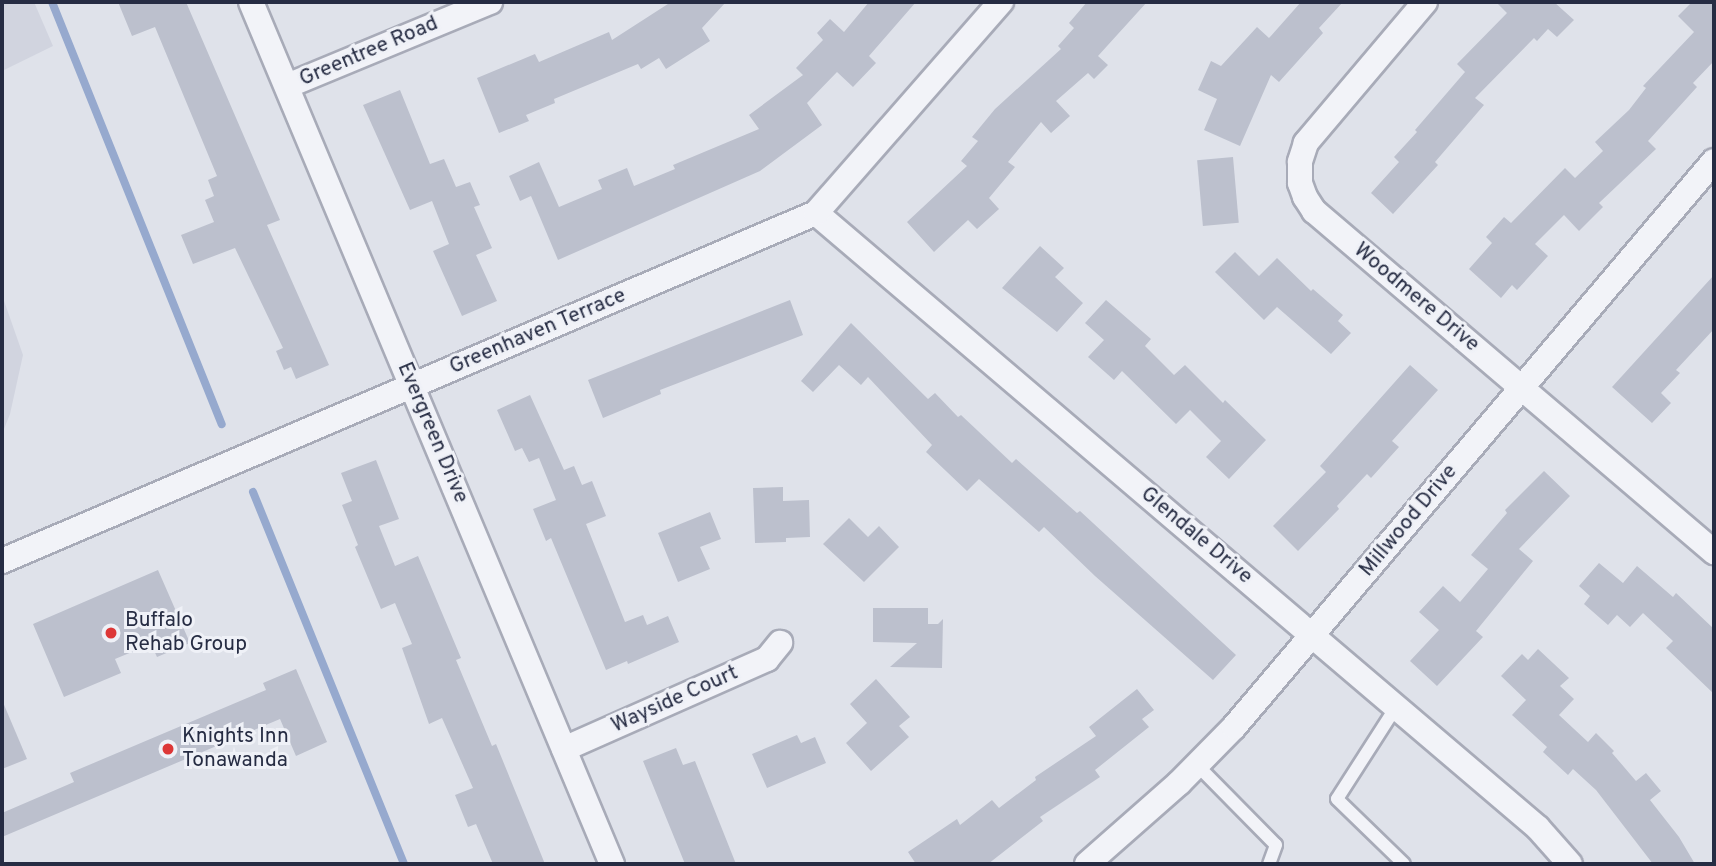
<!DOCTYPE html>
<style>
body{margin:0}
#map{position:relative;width:1716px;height:866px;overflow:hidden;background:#dfe2ea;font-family:Overpass,sans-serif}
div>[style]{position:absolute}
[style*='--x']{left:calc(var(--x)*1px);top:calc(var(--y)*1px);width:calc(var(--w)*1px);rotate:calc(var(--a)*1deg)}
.built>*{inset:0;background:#d1d4df}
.stream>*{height:8px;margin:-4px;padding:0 4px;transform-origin:4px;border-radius:4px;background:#96a9ce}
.building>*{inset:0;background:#bcc0cd;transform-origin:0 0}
.roads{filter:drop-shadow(2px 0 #a8abb8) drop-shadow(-2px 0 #a8abb8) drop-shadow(0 2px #a8abb8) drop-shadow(0 -2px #a8abb8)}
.service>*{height:12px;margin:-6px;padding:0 6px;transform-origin:6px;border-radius:6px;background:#f2f3f8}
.minor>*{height:24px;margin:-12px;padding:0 12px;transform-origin:12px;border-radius:12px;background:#f2f3f8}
.dots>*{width:19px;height:19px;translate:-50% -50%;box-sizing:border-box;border:4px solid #eff1f7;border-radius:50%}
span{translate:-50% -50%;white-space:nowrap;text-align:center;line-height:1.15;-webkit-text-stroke:6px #eff1f7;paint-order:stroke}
.street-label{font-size:21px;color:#262c43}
.poi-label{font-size:21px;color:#262c43}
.left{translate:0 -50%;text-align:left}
.frame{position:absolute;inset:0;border:4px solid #262c43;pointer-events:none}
</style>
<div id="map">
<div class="built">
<i style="clip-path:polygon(2px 2px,34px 2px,53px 46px,2px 71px)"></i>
<i style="clip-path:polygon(2px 295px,23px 355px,10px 414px,2px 434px)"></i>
</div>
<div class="stream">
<i style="--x:52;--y:2;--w:455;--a:68.1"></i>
<i style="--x:253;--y:492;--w:401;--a:67.9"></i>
</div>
<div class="building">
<i style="clip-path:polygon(118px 2px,186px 2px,280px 220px,267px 225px,329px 365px,296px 379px,291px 367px,284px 370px,276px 351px,283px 348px,235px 248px,193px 264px,181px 235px,214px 222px,205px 200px,214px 196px,208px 180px,217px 176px,155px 27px,132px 36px)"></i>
<i style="clip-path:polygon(671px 2px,726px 2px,702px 28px,710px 41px,666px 69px,659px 58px,641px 69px,638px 64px,554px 99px,555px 103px,526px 115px,529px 121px,499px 133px,477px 78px,535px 54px,539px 62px,609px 32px,612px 40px)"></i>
<i style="clip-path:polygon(869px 2px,916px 2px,869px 56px,876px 63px,853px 87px,837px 72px,807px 103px,822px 125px,760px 171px,558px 260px,531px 196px,520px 201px,509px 176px,539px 162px,559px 207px,602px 189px,598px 180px,627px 168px,634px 186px,675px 169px,673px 165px,759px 129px,749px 115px,803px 75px,796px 68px,823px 40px,817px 33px,830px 19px,844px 32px)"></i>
<i style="clip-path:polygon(1087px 2px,1147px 2px,1098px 56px,1108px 65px,1094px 79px,1088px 73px,1056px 101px,1070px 116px,1051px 133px,1041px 122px,1008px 162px,1015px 167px,989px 198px,999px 209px,977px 229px,968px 220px,934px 252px,907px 222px,967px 166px,961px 161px,978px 141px,972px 137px,995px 109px,1061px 49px,1058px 46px,1074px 28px,1069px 23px)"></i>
<i style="clip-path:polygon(1301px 2px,1343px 2px,1319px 28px,1323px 33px,1279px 82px,1271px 75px,1240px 146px,1204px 130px,1217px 99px,1198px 90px,1211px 61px,1221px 66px,1257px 27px,1269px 38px)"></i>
<i style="clip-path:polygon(1496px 2px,1554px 2px,1574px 20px,1557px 37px,1548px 29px,1537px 41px,1534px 38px,1475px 98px,1484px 105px,1435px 162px,1438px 165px,1393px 214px,1371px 193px,1399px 162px,1394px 157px,1417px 132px,1415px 130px,1465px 72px,1457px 64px,1507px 13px)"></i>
<i style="clip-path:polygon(1692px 2px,1714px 2px,1714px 61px,1693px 83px,1697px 87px,1648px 141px,1656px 149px,1599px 203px,1603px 207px,1579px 231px,1564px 215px,1535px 244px,1548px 256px,1517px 290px,1512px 285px,1501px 298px,1469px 269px,1492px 243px,1486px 237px,1504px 217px,1511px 223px,1565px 168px,1575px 178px,1603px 151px,1595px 142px,1629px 110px,1646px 88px,1643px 86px,1694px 32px,1678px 16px)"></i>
<i style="clip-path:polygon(400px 90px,430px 164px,444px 159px,456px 187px,470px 182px,480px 205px,474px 207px,492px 248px,476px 255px,497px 301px,462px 316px,433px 251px,449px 244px,432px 201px,410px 210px,363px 105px)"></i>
<i style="left:1233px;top:157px;width:66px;height:36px;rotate:85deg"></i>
<i style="clip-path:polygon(1040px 246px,1064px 268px,1055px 277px,1083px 303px,1057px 332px,1002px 288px)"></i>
<i style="clip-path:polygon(1235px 252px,1259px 276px,1277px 258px,1311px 291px,1313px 289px,1343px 315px,1338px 321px,1351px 333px,1331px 354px,1277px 307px,1264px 320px,1215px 272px)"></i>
<i style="clip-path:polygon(1714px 275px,1714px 329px,1676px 370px,1680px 373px,1661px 393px,1671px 403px,1652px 423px,1612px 387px)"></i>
<i style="clip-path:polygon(790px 300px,803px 335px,660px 390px,661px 394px,603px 418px,588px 380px)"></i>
<i style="clip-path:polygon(1106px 300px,1151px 339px,1145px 346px,1174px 375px,1185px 365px,1223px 403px,1225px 400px,1266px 440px,1229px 479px,1206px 457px,1221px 441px,1190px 410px,1176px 424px,1122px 371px,1114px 380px,1088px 357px,1104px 340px,1085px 323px)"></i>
<i style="clip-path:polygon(851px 323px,928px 399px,935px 393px,958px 417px,961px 415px,1012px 463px,1016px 459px,1077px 513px,1080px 511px,1236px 655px,1213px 680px,1095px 576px,1044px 527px,1039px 532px,979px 479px,967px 491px,926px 452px,932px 445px,868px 377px,861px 385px,839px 365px,813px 392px,801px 381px)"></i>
<i style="clip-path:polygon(1410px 365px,1438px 390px,1392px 441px,1399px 447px,1371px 478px,1367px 474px,1337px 506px,1339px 509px,1298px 551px,1273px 526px,1326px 472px,1320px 466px)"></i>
<i style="clip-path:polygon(530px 395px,564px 470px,574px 466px,582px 485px,592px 481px,606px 516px,586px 524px,625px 622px,643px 615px,647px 625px,668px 616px,679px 642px,628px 664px,627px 661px,606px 670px,551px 538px,546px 541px,533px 509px,556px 500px,539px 458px,529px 462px,522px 448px,515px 451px,497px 410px)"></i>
<i style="clip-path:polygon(376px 460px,399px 519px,379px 526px,395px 566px,418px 556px,461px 658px,456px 660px,492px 746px,496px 744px,545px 864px,493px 864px,476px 824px,468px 827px,455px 795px,473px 788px,442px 718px,429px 724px,402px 648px,412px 644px,395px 603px,381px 609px,355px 547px,358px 545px,342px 505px,352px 501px,341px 473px)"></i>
<i style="clip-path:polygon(1544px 471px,1570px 496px,1519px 549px,1533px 561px,1476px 631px,1483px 637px,1437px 686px,1410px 661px,1439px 630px,1419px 612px,1443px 586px,1460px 602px,1488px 569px,1471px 555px,1507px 513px,1505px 510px)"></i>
<i style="clip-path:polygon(783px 487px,783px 501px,809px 500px,810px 537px,786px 538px,786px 542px,755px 543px,753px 488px)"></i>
<i style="clip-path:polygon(710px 512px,721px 539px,700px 547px,710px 569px,678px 582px,658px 533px)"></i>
<i style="clip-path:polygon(849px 518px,868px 537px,879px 526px,899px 547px,864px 582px,823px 544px)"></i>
<i style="clip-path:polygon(1599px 563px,1623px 583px,1637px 566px,1673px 597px,1676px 593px,1714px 629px,1714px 694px,1666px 648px,1673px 641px,1643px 613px,1630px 627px,1617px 615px,1608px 625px,1584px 604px,1590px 596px,1579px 586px)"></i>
<i style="clip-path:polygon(158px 570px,190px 643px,157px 657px,151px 644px,115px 659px,121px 673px,64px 697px,33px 624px)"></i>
<i style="clip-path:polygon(873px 608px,928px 608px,928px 624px,938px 624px,943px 619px,942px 668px,890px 667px,917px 643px,873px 642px)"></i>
<i style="clip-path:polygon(1538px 649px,1569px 678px,1560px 686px,1574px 699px,1559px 715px,1588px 742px,1596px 733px,1614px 751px,1612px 753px,1636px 781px,1646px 773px,1661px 791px,1650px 800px,1679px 837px,1695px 864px,1653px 864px,1596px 790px,1573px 769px,1568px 775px,1543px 752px,1547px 747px,1512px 715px,1526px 700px,1501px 676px,1522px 654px,1528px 660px)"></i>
<i style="clip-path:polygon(296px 669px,327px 742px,296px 756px,280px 719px,2px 837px,2px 813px,74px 782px,70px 773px,266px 690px,263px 683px)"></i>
<i style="clip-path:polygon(876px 679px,910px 717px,899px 726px,909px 737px,871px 771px,846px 743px,867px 723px,850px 704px)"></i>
<i style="clip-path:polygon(1137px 689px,1154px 710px,1142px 719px,1149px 727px,1095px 770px,1100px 777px,1040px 817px,1043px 821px,988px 864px,916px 864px,908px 852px,957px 819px,960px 825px,992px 800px,999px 808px,1036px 780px,1035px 777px,1096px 736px,1089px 727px)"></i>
<i style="clip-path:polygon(2px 700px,27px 759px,2px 769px)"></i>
<i style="clip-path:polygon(797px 735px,801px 743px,815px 737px,826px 763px,767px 788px,752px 754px)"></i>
<i style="clip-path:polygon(676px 748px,683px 765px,695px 761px,736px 864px,685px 864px,643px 761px)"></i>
</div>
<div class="roads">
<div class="service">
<i style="--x:1396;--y:707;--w:109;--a:122.7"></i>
<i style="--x:1337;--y:799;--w:93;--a:44.1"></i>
<i style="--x:1197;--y:765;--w:112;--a:45.4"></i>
<i style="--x:1276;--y:845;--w:20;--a:110"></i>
</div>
<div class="minor">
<i style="--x:251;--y:2;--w:935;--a:67.28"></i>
<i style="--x:1425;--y:2;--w:185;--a:130.2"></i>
<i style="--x:1306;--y:143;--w:20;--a:108"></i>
<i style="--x:1300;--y:162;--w:21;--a:90"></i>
<i style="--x:1300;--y:183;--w:15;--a:70"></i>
<i style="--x:1305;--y:197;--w:17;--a:57"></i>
<i style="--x:1314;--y:211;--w:526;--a:40.45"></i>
<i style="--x:287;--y:86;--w:220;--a:-22.5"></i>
<i style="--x:816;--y:213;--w:948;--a:40.42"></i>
<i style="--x:1538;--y:828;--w:48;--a:48.4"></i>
<i style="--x:2;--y:561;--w:885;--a:-23.15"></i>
<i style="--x:816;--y:213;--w:281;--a:-48.8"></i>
<i style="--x:564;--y:749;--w:222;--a:-23.9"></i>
<i style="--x:767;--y:659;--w:21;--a:-51"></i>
<i style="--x:1087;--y:864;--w:123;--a:-41.4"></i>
<i style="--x:1179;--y:783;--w:78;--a:-45.5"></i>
<i style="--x:1234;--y:727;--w:742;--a:-49.7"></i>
</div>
</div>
<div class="dots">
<i style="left:111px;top:633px;background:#dd3737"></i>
<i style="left:168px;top:749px;background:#dd3737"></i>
</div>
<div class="street-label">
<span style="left:369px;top:52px;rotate:-23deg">Greentree Road</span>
<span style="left:1416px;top:298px;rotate:40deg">Woodmere Drive</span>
<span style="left:538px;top:332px;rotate:-23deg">Greenhaven Terrace</span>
<span style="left:432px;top:433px;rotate:67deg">Evergreen Drive</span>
<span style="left:1409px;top:521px;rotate:-50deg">Millwood Drive</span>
<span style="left:1196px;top:536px;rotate:40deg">Glendale Drive</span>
<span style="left:675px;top:700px;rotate:-24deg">Wayside Court</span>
</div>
<div class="poi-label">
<span class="left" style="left:125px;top:633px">Buffalo<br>Rehab Group</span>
<span class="left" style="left:182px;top:749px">Knights Inn<br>Tonawanda</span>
</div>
<div class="frame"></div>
</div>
